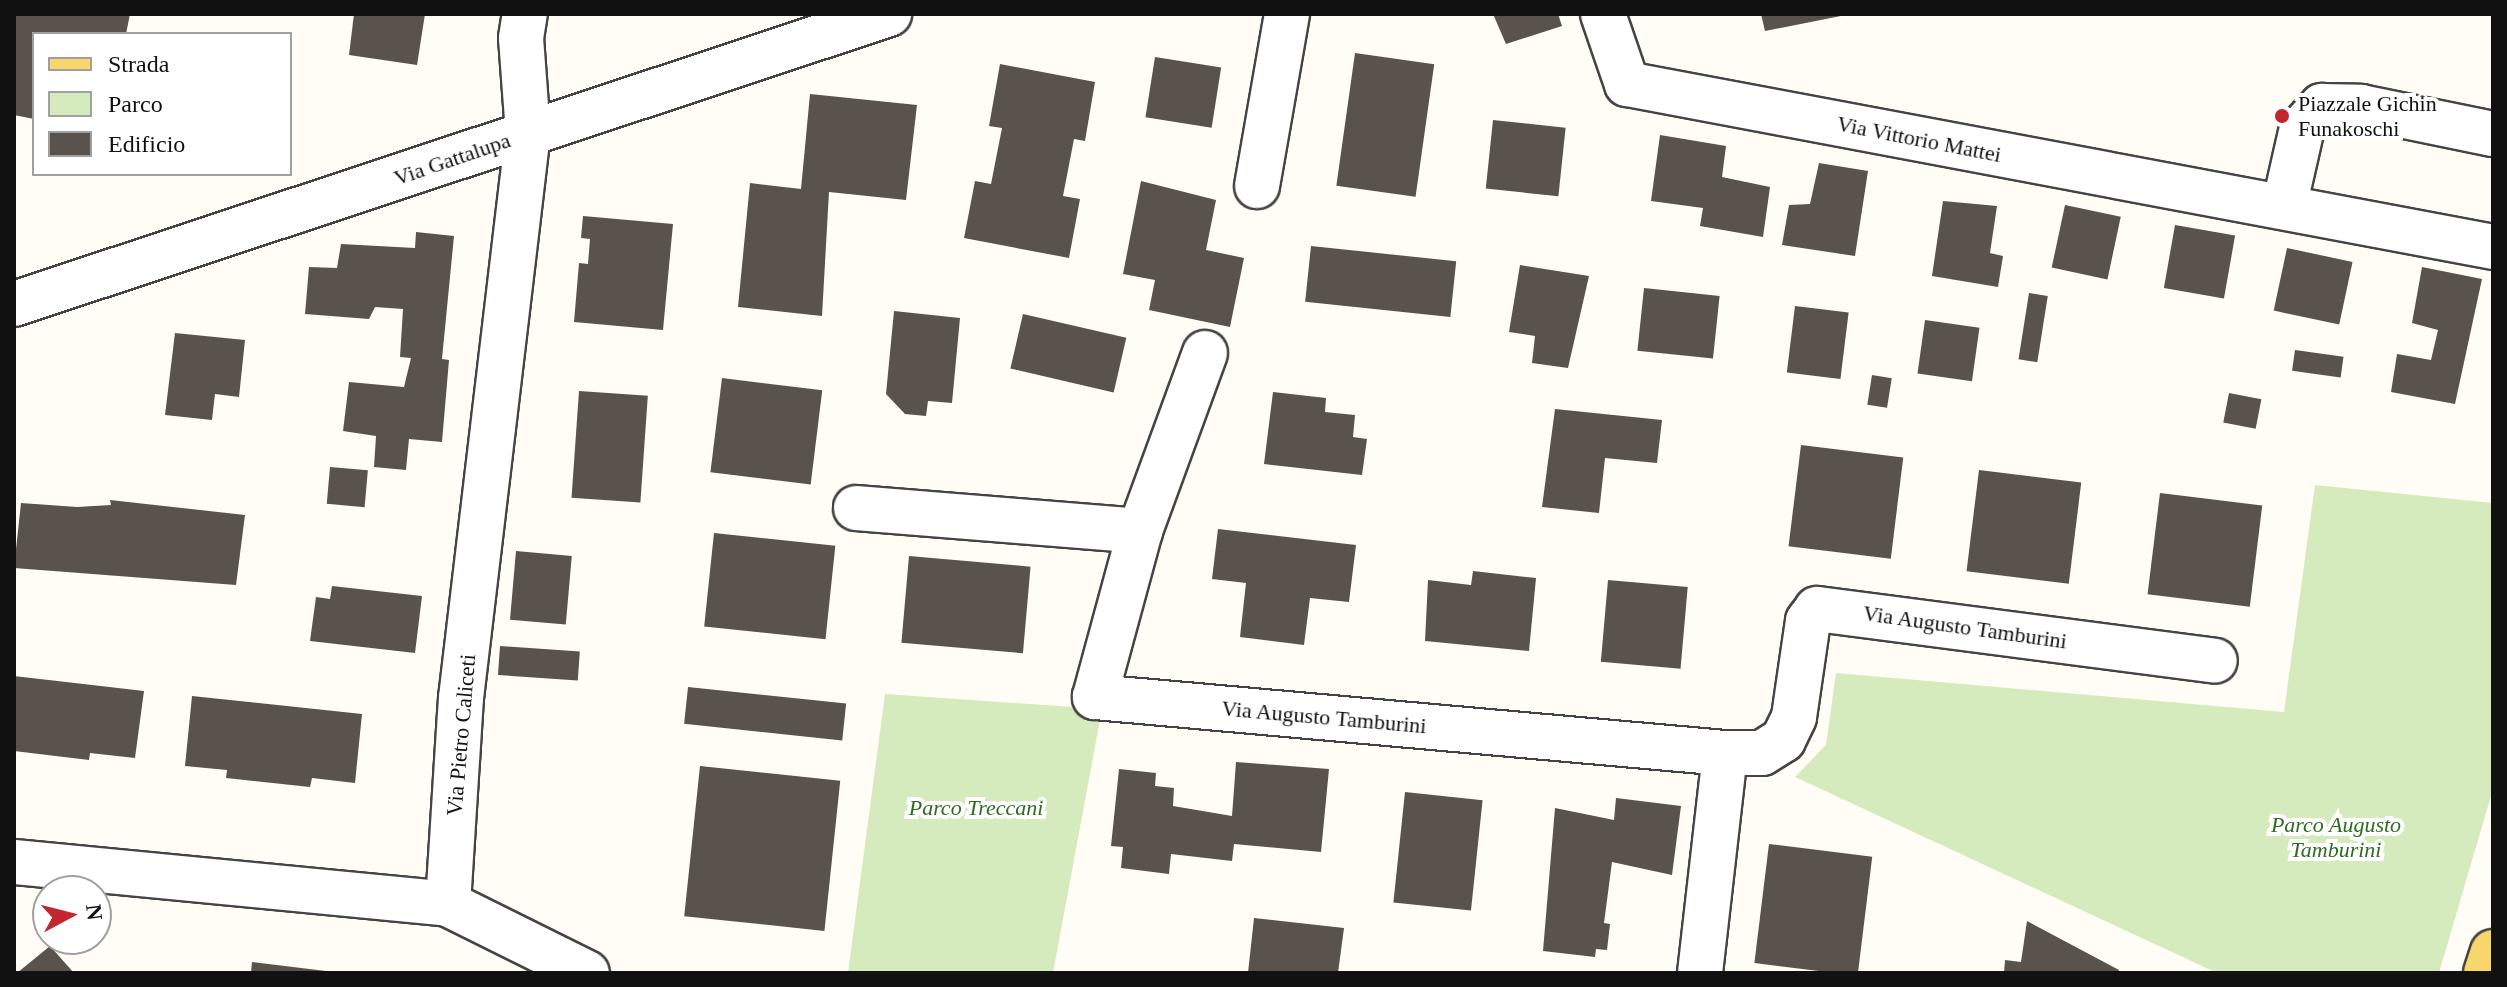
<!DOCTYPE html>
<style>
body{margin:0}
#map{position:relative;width:2507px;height:987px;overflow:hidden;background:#fffdf5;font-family:"Times New Roman",serif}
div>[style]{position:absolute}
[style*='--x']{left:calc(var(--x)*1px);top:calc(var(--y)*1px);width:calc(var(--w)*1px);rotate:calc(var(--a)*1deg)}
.green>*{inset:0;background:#d5ebbd}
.building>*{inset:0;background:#5a524d;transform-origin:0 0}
.roads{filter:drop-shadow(2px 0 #444) drop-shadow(-2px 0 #444) drop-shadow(0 2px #444) drop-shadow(0 -2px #444)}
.minor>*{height:44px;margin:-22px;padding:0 22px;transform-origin:22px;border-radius:22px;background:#fff}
.major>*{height:44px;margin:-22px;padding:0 22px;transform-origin:22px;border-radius:22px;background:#f9d66b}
.dots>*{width:22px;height:22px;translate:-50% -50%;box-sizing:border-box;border:4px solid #fff;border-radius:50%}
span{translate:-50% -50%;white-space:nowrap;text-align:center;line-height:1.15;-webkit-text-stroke:8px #fff;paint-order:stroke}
.poi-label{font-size:22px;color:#111}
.left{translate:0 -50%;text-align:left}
.street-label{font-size:22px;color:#111}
.park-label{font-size:22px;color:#2f6b1f;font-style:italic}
.frame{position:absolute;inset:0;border:16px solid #111;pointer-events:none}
.legend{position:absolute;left:32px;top:32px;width:260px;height:144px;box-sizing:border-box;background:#fff;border:2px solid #a0a0a0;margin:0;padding:10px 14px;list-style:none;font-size:24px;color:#111}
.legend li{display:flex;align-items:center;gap:16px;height:40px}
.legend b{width:40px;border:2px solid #a0a0a0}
.north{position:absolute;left:32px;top:875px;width:80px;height:80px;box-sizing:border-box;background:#fff;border:2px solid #a0a0a0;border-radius:50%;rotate:83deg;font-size:22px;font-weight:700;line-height:32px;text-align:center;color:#111}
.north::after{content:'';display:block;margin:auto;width:28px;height:36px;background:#c4262e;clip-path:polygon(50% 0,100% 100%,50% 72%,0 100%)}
</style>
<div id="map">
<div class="green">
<i style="clip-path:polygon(2315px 485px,2493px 503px,2493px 789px,2439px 973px,2217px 973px,1795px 777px,1826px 745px,1836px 673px,2284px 712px)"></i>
<i style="clip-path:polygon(885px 694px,1102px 709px,1053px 973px,848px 973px)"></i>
</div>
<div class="building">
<i style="clip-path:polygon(14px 14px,130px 14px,126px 34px,34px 34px,34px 119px,14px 115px)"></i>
<i style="clip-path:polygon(354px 14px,425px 14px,417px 65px,349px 55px)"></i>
<i style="clip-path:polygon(1493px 14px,1558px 14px,1562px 26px,1506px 44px)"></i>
<i style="clip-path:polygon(1761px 14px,1846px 14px,1846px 15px,1765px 31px)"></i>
<i style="left:1355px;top:53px;width:80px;height:134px;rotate:8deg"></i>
<i style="left:1155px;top:57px;width:67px;height:61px;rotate:9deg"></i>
<i style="clip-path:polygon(1000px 64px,1095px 82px,1085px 141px,1074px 139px,1063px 196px,1080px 199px,1069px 258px,964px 238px,975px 181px,991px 184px,1002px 128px,989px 126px)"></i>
<i style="clip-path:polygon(810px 94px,917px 105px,906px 200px,829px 192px,822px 316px,738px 307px,750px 183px,801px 189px)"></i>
<i style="left:1493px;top:120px;width:73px;height:69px;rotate:6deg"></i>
<i style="clip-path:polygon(1660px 135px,1726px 146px,1722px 177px,1770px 187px,1763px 237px,1700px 226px,1703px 208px,1651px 201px)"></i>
<i style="clip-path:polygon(1819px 163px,1868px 171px,1855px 256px,1782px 245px,1789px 205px,1810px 204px)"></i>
<i style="clip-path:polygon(1141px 181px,1216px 200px,1206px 250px,1244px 258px,1230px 327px,1149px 310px,1155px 280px,1123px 274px)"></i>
<i style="clip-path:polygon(1943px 201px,1997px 206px,1990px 253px,2003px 256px,1998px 287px,1932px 276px)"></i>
<i style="left:2065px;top:205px;width:57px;height:64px;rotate:12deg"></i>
<i style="clip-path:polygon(583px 216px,673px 224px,663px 330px,574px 322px,579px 263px,588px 264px,590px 239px,581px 238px)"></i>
<i style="left:2175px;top:225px;width:61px;height:64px;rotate:10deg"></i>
<i style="clip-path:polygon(416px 232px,454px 236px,442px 359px,449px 360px,442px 442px,409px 439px,406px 470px,374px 467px,376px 436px,343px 431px,349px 382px,404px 387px,411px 358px,400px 357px,403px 309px,375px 307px,369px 319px,305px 314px,309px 267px,337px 268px,341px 244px,415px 248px)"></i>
<i style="left:1311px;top:246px;width:146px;height:56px;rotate:6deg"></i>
<i style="left:2287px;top:248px;width:67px;height:64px;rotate:12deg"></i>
<i style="clip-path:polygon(1520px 265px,1589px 276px,1568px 368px,1532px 363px,1535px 336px,1509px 332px)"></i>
<i style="clip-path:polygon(2422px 267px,2482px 279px,2455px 404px,2391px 392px,2397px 354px,2431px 360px,2438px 330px,2412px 323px)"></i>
<i style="left:1644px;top:288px;width:76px;height:63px;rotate:6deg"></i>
<i style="left:2029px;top:293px;width:19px;height:67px;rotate:9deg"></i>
<i style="left:1795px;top:306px;width:54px;height:67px;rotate:7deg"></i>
<i style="clip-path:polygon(894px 311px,960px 318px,952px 403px,928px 401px,926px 416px,905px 414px,886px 394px)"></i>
<i style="left:1023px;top:314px;width:106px;height:56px;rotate:13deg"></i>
<i style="left:1925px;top:320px;width:55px;height:54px;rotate:8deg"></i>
<i style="clip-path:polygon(175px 333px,245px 340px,239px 397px,215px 394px,212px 420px,165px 415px)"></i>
<i style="left:2295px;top:350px;width:49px;height:21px;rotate:8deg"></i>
<i style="left:1872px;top:375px;width:20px;height:30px;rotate:9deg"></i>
<i style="left:722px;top:378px;width:101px;height:95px;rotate:7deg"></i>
<i style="left:579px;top:391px;width:69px;height:107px;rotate:4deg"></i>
<i style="clip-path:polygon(1273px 392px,1326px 398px,1325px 412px,1355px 415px,1353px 437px,1367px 439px,1362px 475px,1264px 464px)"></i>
<i style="left:2229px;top:393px;width:33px;height:30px;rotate:11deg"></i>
<i style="clip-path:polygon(1555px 409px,1662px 420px,1657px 463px,1605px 458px,1599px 513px,1542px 507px)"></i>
<i style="left:1801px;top:445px;width:103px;height:102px;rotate:7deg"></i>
<i style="left:330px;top:467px;width:38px;height:37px;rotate:5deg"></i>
<i style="left:1979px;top:470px;width:103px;height:102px;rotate:7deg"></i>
<i style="left:2160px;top:493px;width:103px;height:102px;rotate:7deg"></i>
<i style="clip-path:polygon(110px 500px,245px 515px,236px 585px,14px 568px,21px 503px,77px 507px,111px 505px)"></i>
<i style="clip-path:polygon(1218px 529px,1356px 545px,1349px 602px,1310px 598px,1304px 645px,1240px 637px,1246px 583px,1212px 579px)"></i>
<i style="left:714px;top:533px;width:122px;height:94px;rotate:6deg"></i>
<i style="left:516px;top:551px;width:56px;height:69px;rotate:5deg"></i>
<i style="left:909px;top:556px;width:122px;height:87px;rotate:5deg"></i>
<i style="clip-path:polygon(1473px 571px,1536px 578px,1529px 651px,1425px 641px,1428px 580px,1471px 585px)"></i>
<i style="left:1608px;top:580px;width:80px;height:82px;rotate:5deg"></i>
<i style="clip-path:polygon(332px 586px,422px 596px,415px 653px,310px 641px,316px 597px,330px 599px)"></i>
<i style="left:500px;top:646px;width:80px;height:29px;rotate:4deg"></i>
<i style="clip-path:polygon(14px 676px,144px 691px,135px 758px,90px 753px,89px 760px,14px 751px)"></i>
<i style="left:688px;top:687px;width:159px;height:37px;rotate:6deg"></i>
<i style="clip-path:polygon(192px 696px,362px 714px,355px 783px,312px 778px,310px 787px,226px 778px,227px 770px,185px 766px)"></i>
<i style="clip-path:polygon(1236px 762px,1329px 769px,1321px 852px,1234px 844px,1232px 861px,1171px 854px,1169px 874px,1121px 868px,1123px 847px,1111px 846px,1119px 769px,1156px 773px,1155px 786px,1174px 788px,1173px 806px,1232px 816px)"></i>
<i style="left:700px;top:766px;width:141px;height:151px;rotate:6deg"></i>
<i style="left:1405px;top:792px;width:78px;height:111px;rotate:6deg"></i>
<i style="clip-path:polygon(1616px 798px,1681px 806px,1672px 875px,1612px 862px,1604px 923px,1610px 924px,1607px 950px,1596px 949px,1595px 957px,1543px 951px,1555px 808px,1614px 820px)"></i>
<i style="left:1769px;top:844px;width:104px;height:120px;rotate:7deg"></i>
<i style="clip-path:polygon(1254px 918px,1344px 928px,1338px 973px,1248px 973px)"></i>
<i style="clip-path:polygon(2027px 921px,2119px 970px,2118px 973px,2004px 973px,2005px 960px,2021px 962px)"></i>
<i style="clip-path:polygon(50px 946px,74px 973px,17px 973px)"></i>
<i style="clip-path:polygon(252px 962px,326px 971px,326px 973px,251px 973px)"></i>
</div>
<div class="roads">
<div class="minor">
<i style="--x:1603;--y:14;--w:74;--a:71.1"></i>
<i style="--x:1627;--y:84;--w:881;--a:10.66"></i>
<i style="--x:1257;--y:186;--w:175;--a:-80.1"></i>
<i style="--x:2284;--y:207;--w:81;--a:-77.2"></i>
<i style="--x:2302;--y:128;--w:30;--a:-48"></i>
<i style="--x:2322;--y:106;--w:39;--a:1"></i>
<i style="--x:2361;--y:107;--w:135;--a:11.6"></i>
<i style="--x:14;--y:304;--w:922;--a:-18.34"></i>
<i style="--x:1205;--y:353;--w:189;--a:110.1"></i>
<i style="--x:1140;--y:531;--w:172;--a:105.2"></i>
<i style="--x:1095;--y:697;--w:632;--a:5.08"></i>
<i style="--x:856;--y:508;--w:285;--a:4.6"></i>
<i style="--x:14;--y:862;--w:436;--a:5.5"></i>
<i style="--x:448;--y:904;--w:155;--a:26.4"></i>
<i style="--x:448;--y:904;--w:206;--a:-86.4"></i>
<i style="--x:461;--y:698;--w:569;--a:-83.24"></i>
<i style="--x:528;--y:133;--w:95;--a:-94.2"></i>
<i style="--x:521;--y:38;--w:24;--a:-81"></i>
<i style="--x:1700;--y:973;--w:221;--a:-83.5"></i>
<i style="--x:1725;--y:753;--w:37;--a:0"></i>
<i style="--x:1762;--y:753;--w:25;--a:-32"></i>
<i style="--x:1783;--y:740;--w:25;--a:-64"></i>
<i style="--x:1794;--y:717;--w:97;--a:-81.7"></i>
<i style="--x:1808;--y:621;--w:15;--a:-53"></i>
<i style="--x:1817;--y:609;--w:401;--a:7.4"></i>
</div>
<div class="major">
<i style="--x:2486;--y:973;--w:22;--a:-72"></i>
</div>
</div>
<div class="dots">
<i style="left:2282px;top:116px;background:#c4262e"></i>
</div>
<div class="poi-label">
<span class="left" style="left:2298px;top:116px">Piazzale Gichin<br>Funakoschi</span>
</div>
<div class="street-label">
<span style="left:1919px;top:139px;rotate:11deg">Via Vittorio Mattei</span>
<span style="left:452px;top:159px;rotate:-19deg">Via Gattalupa</span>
<span style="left:1965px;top:627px;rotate:8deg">Via Augusto Tamburini</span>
<span style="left:1324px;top:717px;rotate:5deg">Via Augusto Tamburini</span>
<span style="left:461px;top:735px;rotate:-85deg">Via Pietro Caliceti</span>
</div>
<div class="park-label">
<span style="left:976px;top:808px">Parco Treccani</span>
<span style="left:2336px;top:837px">Parco Augusto<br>Tamburini</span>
</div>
<div class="frame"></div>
<ul class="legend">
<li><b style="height:10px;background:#f9d66b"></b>Strada</li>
<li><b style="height:22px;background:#d5ebbd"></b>Parco</li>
<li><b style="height:22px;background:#5a524d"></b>Edificio</li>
</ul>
<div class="north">N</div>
</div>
